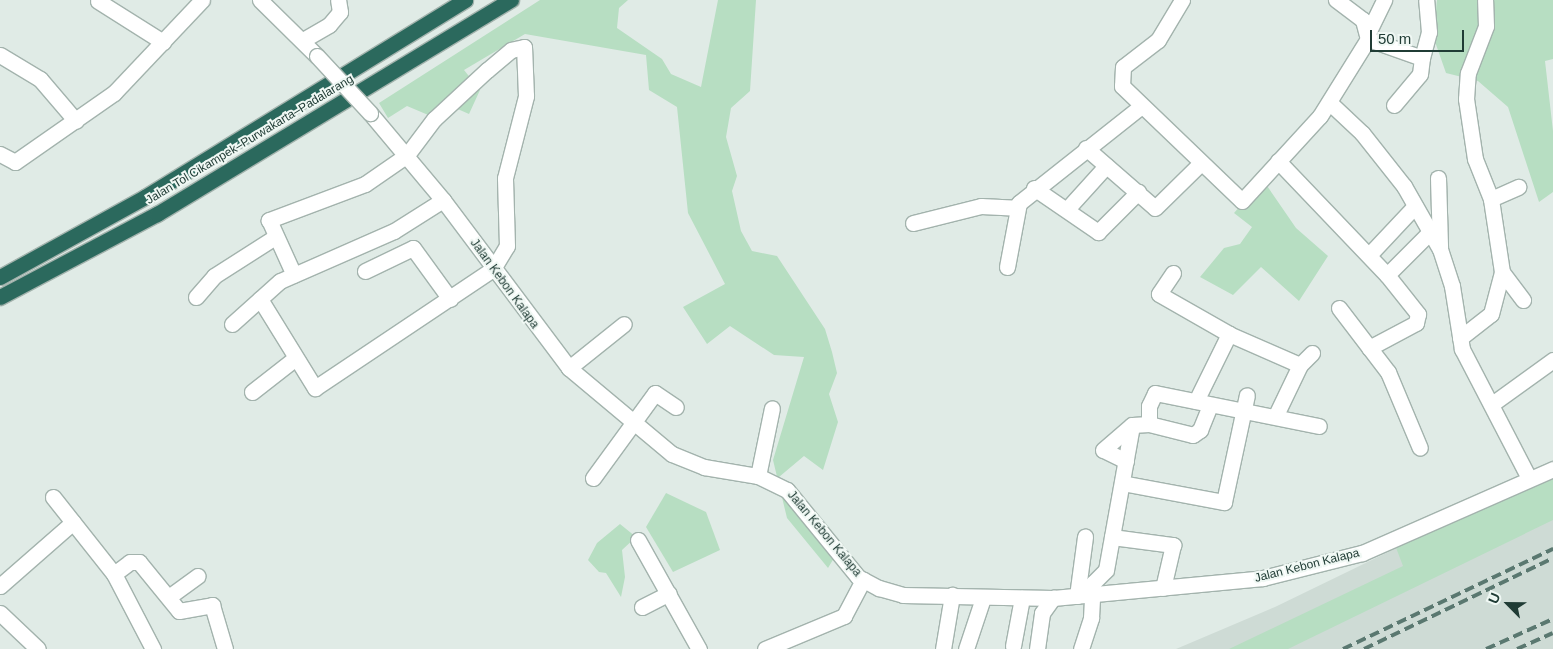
<!DOCTYPE html>
<meta charset="utf-8">
<style>
body{margin:0}
#map{position:relative;width:1553px;height:649px;overflow:hidden;background:#e0ebe6;font-family:Arial,sans-serif}
div>[style]{position:absolute}
[style*='--x']{left:calc(var(--x)*1px);top:calc(var(--y)*1px);width:calc(var(--w)*1px);rotate:calc(var(--a)*1deg)}
.built>*{inset:0;background:#cedbd5}
.green>*{inset:0;background:#b7dec2}
.roads{filter:drop-shadow(1px 0 #a3b3ad) drop-shadow(-1px 0 #a3b3ad) drop-shadow(0 1px #a3b3ad) drop-shadow(0 -1px #a3b3ad)}
.minor>*{height:15px;margin:-7.5px;padding:0 7.5px;transform-origin:7.5px;border-radius:7.5px;background:#fff}
.highway>*{height:15px;margin:-7.5px;padding:0 7.5px;transform-origin:7.5px;border-radius:7.5px;background:#2b695d}
.rail>*{height:4px;margin-top:-2px;transform-origin:0;background:repeating-linear-gradient(90deg,#5a7870 0 10px,transparent 0 15px)}
.bridges{filter:drop-shadow(1px 0 #a3b3ad) drop-shadow(-1px 0 #a3b3ad) drop-shadow(0 1px #a3b3ad) drop-shadow(0 -1px #a3b3ad)}
.minor-bridge>*{height:15px;margin:-7.5px;padding:0 7.5px;transform-origin:7.5px;border-radius:7.5px;background:#fff}
span{translate:-50% -50%;white-space:nowrap;text-align:center;line-height:1.15;-webkit-text-stroke:4px #f0f8f4;paint-order:stroke}
.street-label{font-size:12px;color:#203c35}
.north{position:absolute;left:1483px;top:579px;width:50px;height:50px;-webkit-text-stroke:4px #f0f8f4;paint-order:stroke;rotate:293deg;font-size:14px;font-weight:700;line-height:20px;text-align:center;color:#203c35}
.north::after{content:'';display:block;margin:auto;width:18px;height:22px;background:#203c35;clip-path:polygon(50% 0,100% 100%,50% 72%,0 100%)}
.scale{position:absolute;left:1370px;top:30px;width:94px;height:22px;box-sizing:border-box;border:2px solid #203c35;border-top:0;padding-left:6px;font-size:15px;line-height:18px;white-space:nowrap;color:#203c35;-webkit-text-stroke:4px #f0f8f4;paint-order:stroke}
</style>
<div id="map">
<div class="built">
<i style="clip-path:polygon(1553px 472px,1553px 649px,1176px 649px,1275px 607px)"></i>
</div>
<div class="green">
<i style="clip-path:polygon(540px 0,628px 0,619px 8px,617px 28px,662px 59px,671px 74px,701px 87px,718px 0,756px 0,750px 91px,731px 108px,726px 137px,737px 176px,732px 191px,741px 231px,752px 251px,777px 256px,825px 329px,832px 352px,837px 373px,829px 394px,838px 422px,823px 470px,804px 456px,779px 477px,837px 553px,828px 568px,787px 518px,773px 460px,804px 357px,774px 355px,730px 326px,707px 344px,683px 307px,725px 284px,688px 213px,677px 107px,649px 90px,646px 55px,525px 34px,464px 70px,480px 90px,469px 114px,444px 103px,433px 117px,407px 106px,388px 118px,379px 103px)"></i>
<i style="clip-path:polygon(1437px 0,1553px 0,1553px 59px,1545px 61px,1553px 131px,1553px 192px,1539px 202px,1508px 107px,1478px 81px,1446px 73px,1433px 36px)"></i>
<i style="clip-path:polygon(1263px 180px,1296px 228px,1328px 256px,1299px 301px,1261px 267px,1233px 295px,1200px 277px,1224px 248px,1240px 244px,1252px 227px,1234px 213px)"></i>
<i style="clip-path:polygon(1553px 475px,1553px 520px,1288px 649px,1229px 649px,1403px 566px,1395px 545px)"></i>
<i style="clip-path:polygon(666px 493px,706px 512px,720px 550px,673px 572px,646px 527px)"></i>
<i style="clip-path:polygon(620px 524px,636px 537px,622px 550px,625px 577px,621px 597px,606px 573px,599px 572px,588px 560px,597px 543px)"></i>
</div>
<div class="roads">
<div class="minor">
<i style="--x:260;--y:0;--w:80;--a:44.5"></i>
<i style="--x:1182;--y:0;--w:47;--a:121"></i>
<i style="--x:1158;--y:40;--w:44;--a:142.4"></i>
<i style="--x:1123;--y:67;--w:19;--a:93"></i>
<i style="--x:1122;--y:86;--w:166;--a:43.8"></i>
<i style="--x:1242;--y:201;--w:115;--a:-47.5"></i>
<i style="--x:1320;--y:116;--w:91;--a:-58.1"></i>
<i style="--x:1368;--y:39;--w:20;--a:-105"></i>
<i style="--x:1363;--y:20;--w:34;--a:-143"></i>
<i style="--x:98;--y:1;--w:77;--a:32.2"></i>
<i style="--x:1368;--y:33;--w:37;--a:-64"></i>
<i style="--x:1368;--y:39;--w:57;--a:19.4"></i>
<i style="--x:1422;--y:58;--w:27;--a:-75"></i>
<i style="--x:1429;--y:32;--w:32;--a:-95"></i>
<i style="--x:303;--y:40;--w:30;--a:-30"></i>
<i style="--x:329;--y:25;--w:17;--a:-50"></i>
<i style="--x:340;--y:12;--w:12;--a:-99"></i>
<i style="--x:0;--y:55;--w:47;--a:31"></i>
<i style="--x:40;--y:79;--w:55;--a:49.4"></i>
<i style="--x:1330;--y:103;--w:44;--a:43.2"></i>
<i style="--x:1362;--y:133;--w:68;--a:51.6"></i>
<i style="--x:1404;--y:186;--w:73;--a:60.3"></i>
<i style="--x:1440;--y:249;--w:39;--a:72"></i>
<i style="--x:1452;--y:286;--w:64;--a:81"></i>
<i style="--x:1462;--y:349;--w:145;--a:62.6"></i>
<i style="--x:1394;--y:105;--w:40;--a:-50"></i>
<i style="--x:1420;--y:74;--w:16;--a:-83"></i>
<i style="--x:370;--y:113;--w:114;--a:50"></i>
<i style="--x:443;--y:200;--w:210;--a:53.1"></i>
<i style="--x:569;--y:368;--w:134;--a:39.9"></i>
<i style="--x:672;--y:454;--w:35;--a:22"></i>
<i style="--x:704;--y:467;--w:55;--a:9.5"></i>
<i style="--x:758;--y:476;--w:32;--a:26"></i>
<i style="--x:787;--y:490;--w:112;--a:50.8"></i>
<i style="--x:858;--y:577;--w:24;--a:28"></i>
<i style="--x:879;--y:588;--w:25;--a:16"></i>
<i style="--x:903;--y:595;--w:150;--a:1.1"></i>
<i style="--x:1053;--y:598;--w:211;--a:-5.4"></i>
<i style="--x:1263;--y:578;--w:102;--a:-14.2"></i>
<i style="--x:1362;--y:553;--w:209;--a:-23.7"></i>
<i style="--x:1086;--y:148;--w:91;--a:41"></i>
<i style="--x:1155;--y:208;--w:64;--a:-44.4"></i>
<i style="--x:0;--y:154;--w:17;--a:28"></i>
<i style="--x:15;--y:162;--w:121;--a:-34.9"></i>
<i style="--x:114;--y:93;--w:128;--a:-46.6"></i>
<i style="--x:1278;--y:161;--w:158;--a:46.3"></i>
<i style="--x:1387;--y:275;--w:50;--a:51.5"></i>
<i style="--x:1418;--y:314;--w:9;--a:103"></i>
<i style="--x:1416;--y:323;--w:53;--a:152"></i>
<i style="--x:1438;--y:178;--w:69;--a:88.3"></i>
<i style="--x:1034;--y:188;--w:78;--a:34.5"></i>
<i style="--x:1098;--y:232;--w:57;--a:-45"></i>
<i style="--x:1491;--y:199;--w:30;--a:-24"></i>
<i style="--x:1068;--y:208;--w:57;--a:-47.9"></i>
<i style="--x:913;--y:223;--w:70;--a:-14"></i>
<i style="--x:981;--y:206;--w:35;--a:3"></i>
<i style="--x:1369;--y:255;--w:67;--a:-46.8"></i>
<i style="--x:1007;--y:267;--w:65;--a:-79.4"></i>
<i style="--x:1019;--y:203;--w:154;--a:-38.4"></i>
<i style="--x:365;--y:271;--w:53;--a:-25.6"></i>
<i style="--x:413;--y:248;--w:63;--a:54"></i>
<i style="--x:1502;--y:272;--w:35;--a:53"></i>
<i style="--x:1173;--y:273;--w:25;--a:124"></i>
<i style="--x:1159;--y:294;--w:81;--a:29.7"></i>
<i style="--x:1229;--y:334;--w:77;--a:23.6"></i>
<i style="--x:1387;--y:275;--w:61;--a:-45"></i>
<i style="--x:196;--y:297;--w:28;--a:-49"></i>
<i style="--x:214;--y:276;--w:72;--a:-32.6"></i>
<i style="--x:260;--y:299;--w:105;--a:58.3"></i>
<i style="--x:315;--y:388;--w:214;--a:-33.8"></i>
<i style="--x:493;--y:269;--w:27;--a:-59"></i>
<i style="--x:507;--y:246;--w:68;--a:-91.7"></i>
<i style="--x:505;--y:178;--w:85;--a:-75.6"></i>
<i style="--x:526;--y:96;--w:49;--a:-92.3"></i>
<i style="--x:524;--y:47;--w:13;--a:167"></i>
<i style="--x:511;--y:50;--w:31;--a:140"></i>
<i style="--x:487;--y:70;--w:72;--a:137.2"></i>
<i style="--x:434;--y:119;--w:45;--a:126.9"></i>
<i style="--x:407;--y:155;--w:51;--a:145.4"></i>
<i style="--x:365;--y:184;--w:103;--a:159.4"></i>
<i style="--x:269;--y:220;--w:60;--a:65.6"></i>
<i style="--x:1339;--y:308;--w:81;--a:52.6"></i>
<i style="--x:1388;--y:372;--w:82;--a:67.2"></i>
<i style="--x:232;--y:324;--w:64;--a:-41.9"></i>
<i style="--x:280;--y:281;--w:124;--a:-23.7"></i>
<i style="--x:394;--y:231;--w:58;--a:-32.3"></i>
<i style="--x:1460;--y:338;--w:39;--a:-38"></i>
<i style="--x:1491;--y:314;--w:43;--a:-75.3"></i>
<i style="--x:1502;--y:272;--w:74;--a:-98.6"></i>
<i style="--x:1491;--y:199;--w:43;--a:-111.8"></i>
<i style="--x:1475;--y:159;--w:61;--a:-98.5"></i>
<i style="--x:1466;--y:99;--w:26;--a:-86"></i>
<i style="--x:1468;--y:73;--w:50;--a:-69"></i>
<i style="--x:1486;--y:26;--w:26;--a:-92"></i>
<i style="--x:569;--y:368;--w:70;--a:-38.7"></i>
<i style="--x:252;--y:392;--w:52;--a:-38"></i>
<i style="--x:1196;--y:401;--w:75;--a:-63.8"></i>
<i style="--x:1492;--y:404;--w:75;--a:-35.8"></i>
<i style="--x:1276;--y:415;--w:55;--a:-64.4"></i>
<i style="--x:1300;--y:365;--w:17;--a:-45"></i>
<i style="--x:1149;--y:424;--w:18;--a:-90"></i>
<i style="--x:1149;--y:406;--w:14;--a:-65"></i>
<i style="--x:1155;--y:393;--w:167;--a:11.4"></i>
<i style="--x:1126;--y:461;--w:25;--a:-154"></i>
<i style="--x:1103;--y:450;--w:38;--a:-41"></i>
<i style="--x:1132;--y:425;--w:17;--a:-3"></i>
<i style="--x:1149;--y:424;--w:45;--a:14"></i>
<i style="--x:1193;--y:435;--w:9;--a:-36"></i>
<i style="--x:1200;--y:430;--w:27;--a:-68"></i>
<i style="--x:758;--y:476;--w:69;--a:-78.4"></i>
<i style="--x:593;--y:478;--w:105;--a:-53.9"></i>
<i style="--x:655;--y:393;--w:25;--a:34"></i>
<i style="--x:1122;--y:483;--w:104;--a:10.6"></i>
<i style="--x:1224;--y:502;--w:109;--a:-77.9"></i>
<i style="--x:53;--y:497;--w:98;--a:51.6"></i>
<i style="--x:114;--y:574;--w:85;--a:62.5"></i>
<i style="--x:1112;--y:537;--w:62;--a:7.5"></i>
<i style="--x:1173;--y:545;--w:44;--a:103.1"></i>
<i style="--x:638;--y:540;--w:125;--a:60.8"></i>
<i style="--x:114;--y:574;--w:20;--a:-37"></i>
<i style="--x:130;--y:562;--w:9;--a:0"></i>
<i style="--x:139;--y:562;--w:63;--a:50.8"></i>
<i style="--x:179;--y:611;--w:34;--a:-10"></i>
<i style="--x:212;--y:605;--w:46;--a:73.5"></i>
<i style="--x:0;--y:586;--w:97;--a:-41.2"></i>
<i style="--x:170;--y:596;--w:34;--a:-36"></i>
<i style="--x:1077;--y:596;--w:60;--a:-82.3"></i>
<i style="--x:642;--y:607;--w:30;--a:-27"></i>
<i style="--x:0;--y:613;--w:52;--a:43.5"></i>
<i style="--x:1013;--y:646;--w:49;--a:-79.4"></i>
<i style="--x:765;--y:649;--w:86;--a:-22.7"></i>
<i style="--x:844;--y:616;--w:41;--a:-62.2"></i>
<i style="--x:943;--y:649;--w:55;--a:-80.5"></i>
<i style="--x:966;--y:649;--w:54;--a:-71.6"></i>
<i style="--x:1037;--y:649;--w:36;--a:-82"></i>
<i style="--x:1042;--y:613;--w:19;--a:-54"></i>
<i style="--x:1081;--y:649;--w:33;--a:-72"></i>
<i style="--x:1091;--y:618;--w:35;--a:-87"></i>
<i style="--x:1093;--y:583;--w:18;--a:-45"></i>
<i style="--x:1106;--y:570;--w:147;--a:-79.8"></i>
</div>
<div class="highway">
<i style="--x:0;--y:277;--w:166;--a:-28.9"></i>
<i style="--x:145;--y:197;--w:376;--a:-31.6"></i>
<i style="--x:0;--y:297;--w:178;--a:-27.9"></i>
<i style="--x:157;--y:214;--w:414;--a:-31.2"></i>
</div>
</div>
<div class="rail">
<i style="--x:1343;--y:649;--w:233;--a:-25.5"></i>
<i style="--x:1364;--y:649;--w:210;--a:-25.7"></i>
<i style="--x:1486;--y:649;--w:73;--a:-24.1"></i>
<i style="--x:1517;--y:649;--w:39;--a:-24"></i>
</div>
<div class="bridges">
<div class="minor-bridge">
<i style="--x:317;--y:56;--w:78;--a:47.1"></i>
</div>
</div>
<div class="street-label">
<span style="left:250px;top:140px;rotate:-31deg">Jalan Tol Cikampek–Purwakarta–Padalarang</span>
<span style="left:504px;top:284px;rotate:54deg">Jalan Kebon Kalapa</span>
<span style="left:824px;top:534px;rotate:50deg">Jalan Kebon Kalapa</span>
<span style="left:1307px;top:566px;rotate:-14deg">Jalan Kebon Kalapa</span>
</div>
<div class="north">U</div>
<div class="scale">50 m</div>
</div>
